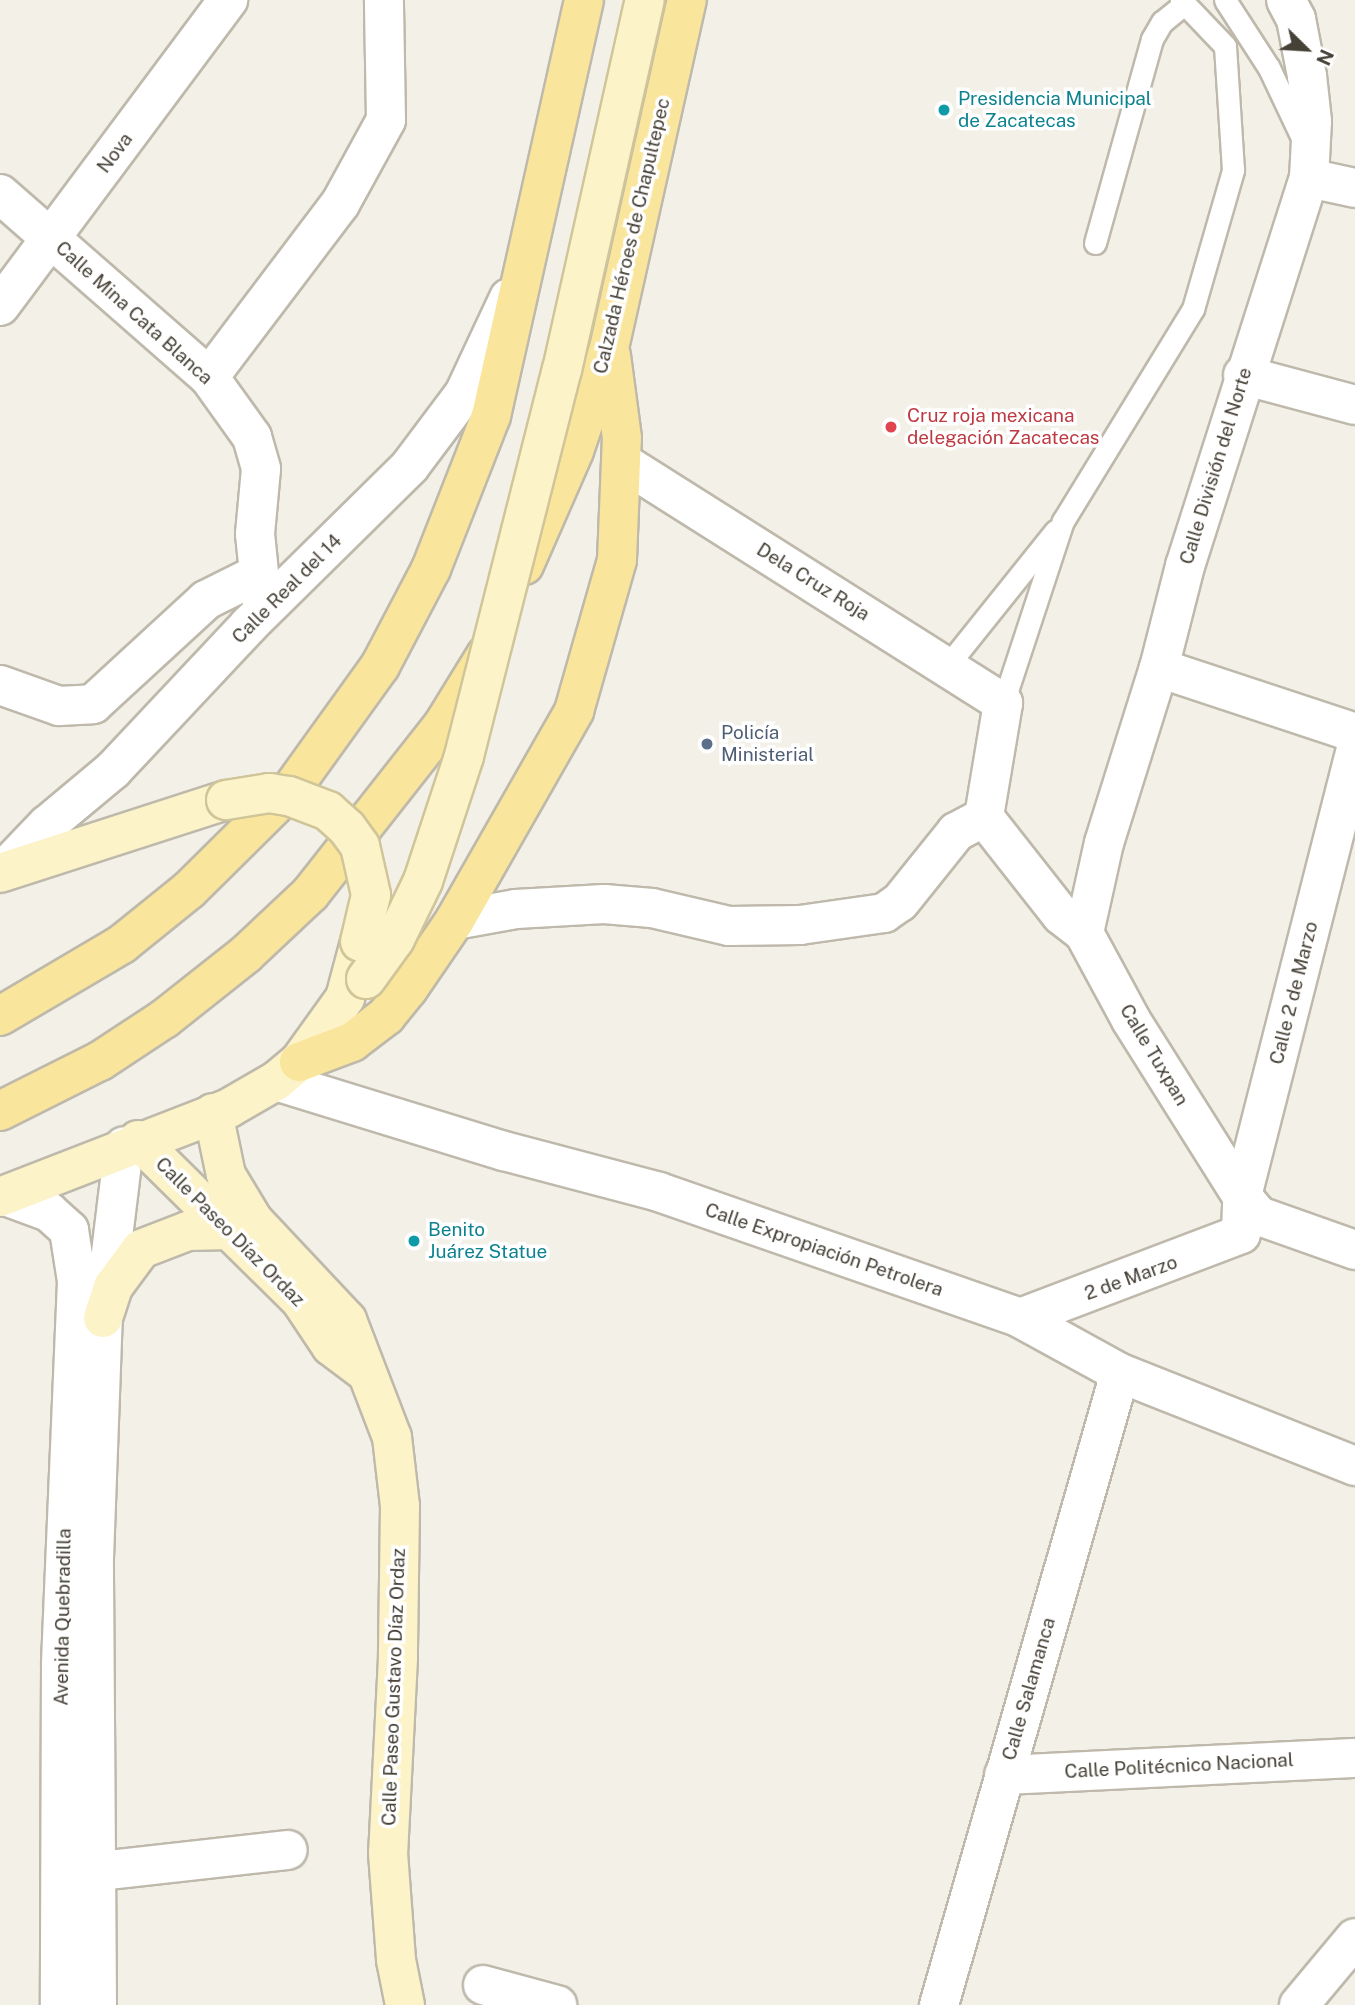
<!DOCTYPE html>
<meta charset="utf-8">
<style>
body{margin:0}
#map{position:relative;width:1355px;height:2005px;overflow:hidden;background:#f3f0e8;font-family:"Public Sans",sans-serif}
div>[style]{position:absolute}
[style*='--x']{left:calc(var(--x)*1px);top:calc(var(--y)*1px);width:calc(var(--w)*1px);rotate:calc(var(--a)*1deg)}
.roads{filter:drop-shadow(2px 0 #beb9ab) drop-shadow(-2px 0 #beb9ab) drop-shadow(0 2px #beb9ab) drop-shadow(0 -2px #beb9ab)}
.service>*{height:21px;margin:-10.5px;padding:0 10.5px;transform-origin:10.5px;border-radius:10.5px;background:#fff}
.minor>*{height:38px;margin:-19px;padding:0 19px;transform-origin:19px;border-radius:19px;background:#fff}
.tertiary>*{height:38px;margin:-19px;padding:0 19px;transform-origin:19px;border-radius:19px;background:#fff}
.secondary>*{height:38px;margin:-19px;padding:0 19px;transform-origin:19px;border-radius:19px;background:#fcf3c9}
.primary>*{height:38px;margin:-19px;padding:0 19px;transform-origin:19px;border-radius:19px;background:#f9e59b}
.bridges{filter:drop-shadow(2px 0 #d0c599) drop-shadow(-2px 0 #d0c599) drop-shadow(0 2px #d0c599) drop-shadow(0 -2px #d0c599)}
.secondary-bridge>*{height:38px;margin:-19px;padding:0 19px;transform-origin:19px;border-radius:19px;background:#fcf3c9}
.dots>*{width:19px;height:19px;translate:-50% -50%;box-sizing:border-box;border:4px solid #fff;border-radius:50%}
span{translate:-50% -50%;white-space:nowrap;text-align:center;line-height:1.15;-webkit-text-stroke:7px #fff;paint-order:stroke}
.culture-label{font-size:19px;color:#0d838f}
.left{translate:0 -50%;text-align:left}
.street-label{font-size:19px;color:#464137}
.health-label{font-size:19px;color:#be3a42}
.service-label{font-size:19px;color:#4e5e75}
.north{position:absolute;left:1271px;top:14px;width:70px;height:70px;-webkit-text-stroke:5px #fff;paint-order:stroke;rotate:114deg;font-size:19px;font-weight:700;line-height:28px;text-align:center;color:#464137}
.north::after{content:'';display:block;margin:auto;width:24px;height:32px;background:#464137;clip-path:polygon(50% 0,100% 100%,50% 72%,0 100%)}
</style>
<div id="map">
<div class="roads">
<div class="service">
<i style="--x:1225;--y:0;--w:81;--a:57.1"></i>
<i style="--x:1269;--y:68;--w:82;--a:64.7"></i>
<i style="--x:1095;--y:243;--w:212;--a:-74.4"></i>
<i style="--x:1152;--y:39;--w:20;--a:-60"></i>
<i style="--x:1162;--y:22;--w:28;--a:-39"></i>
<i style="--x:947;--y:666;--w:173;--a:-51.3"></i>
<i style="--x:1003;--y:703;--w:192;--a:-71.8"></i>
<i style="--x:1063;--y:521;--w:249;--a:-58.5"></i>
<i style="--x:1193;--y:309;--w:145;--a:-73.9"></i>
<i style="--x:1233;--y:170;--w:124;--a:-93.7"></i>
<i style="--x:1225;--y:46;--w:64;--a:-133.7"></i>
</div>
<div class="minor">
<i style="--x:1309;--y:178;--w:47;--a:12.3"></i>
<i style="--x:0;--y:194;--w:278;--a:41.2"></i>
<i style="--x:209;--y:377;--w:74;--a:54.4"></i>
<i style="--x:252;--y:437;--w:33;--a:74"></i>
<i style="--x:261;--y:469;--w:65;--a:95.3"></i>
<i style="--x:255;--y:534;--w:77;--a:84.1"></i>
<i style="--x:0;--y:306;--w:382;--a:-53.3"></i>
<i style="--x:1243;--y:375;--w:116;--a:15"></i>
<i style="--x:209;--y:377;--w:217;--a:-52.9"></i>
<i style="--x:340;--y:204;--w:96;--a:-61.3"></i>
<i style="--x:386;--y:120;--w:120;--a:-91"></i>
<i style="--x:622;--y:462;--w:451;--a:32.3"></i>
<i style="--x:1003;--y:703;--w:116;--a:99.5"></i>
<i style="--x:1159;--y:668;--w:206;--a:18.3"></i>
<i style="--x:0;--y:685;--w:63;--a:19.6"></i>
<i style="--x:59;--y:706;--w:34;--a:-3"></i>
<i style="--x:93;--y:704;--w:154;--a:-42.6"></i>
<i style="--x:206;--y:600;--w:56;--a:-26.6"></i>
<i style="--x:984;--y:817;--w:125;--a:51.8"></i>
<i style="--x:1061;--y:915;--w:29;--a:38"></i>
<i style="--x:1084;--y:933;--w:99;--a:61.6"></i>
<i style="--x:1131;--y:1020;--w:208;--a:57.8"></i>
<i style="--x:1242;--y:1196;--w:26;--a:50"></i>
<i style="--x:1259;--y:1216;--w:102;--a:19.5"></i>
<i style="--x:3;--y:871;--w:64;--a:-46.3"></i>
<i style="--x:47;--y:825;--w:86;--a:-39.8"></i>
<i style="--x:113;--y:770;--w:199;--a:-46.8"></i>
<i style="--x:249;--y:625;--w:226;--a:-44.6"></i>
<i style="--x:410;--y:466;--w:90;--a:-53.1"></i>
<i style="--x:464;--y:394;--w:106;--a:-64.9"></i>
<i style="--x:455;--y:920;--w:62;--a:-10.2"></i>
<i style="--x:516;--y:909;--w:88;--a:-3.3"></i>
<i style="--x:604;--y:904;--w:48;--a:4.8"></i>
<i style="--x:652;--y:908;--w:79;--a:13.2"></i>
<i style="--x:729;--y:926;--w:71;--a:-0.8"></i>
<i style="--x:800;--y:925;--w:85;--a:-8.1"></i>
<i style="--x:884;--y:913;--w:19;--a:-35"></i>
<i style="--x:900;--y:902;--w:90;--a:-51.3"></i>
<i style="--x:956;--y:832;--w:32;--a:-28"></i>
<i style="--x:1084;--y:933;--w:92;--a:-77.5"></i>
<i style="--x:1104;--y:843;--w:183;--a:-72.6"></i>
<i style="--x:1159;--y:668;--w:105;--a:-75.7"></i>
<i style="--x:1185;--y:566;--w:407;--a:-72.3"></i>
<i style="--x:1309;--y:178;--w:57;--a:-87"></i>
<i style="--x:1312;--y:121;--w:45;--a:-96.3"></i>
<i style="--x:1307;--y:76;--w:58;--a:-100.9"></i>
<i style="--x:1296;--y:19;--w:21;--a:-118"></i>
<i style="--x:276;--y:1081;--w:239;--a:17.1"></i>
<i style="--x:504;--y:1151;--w:160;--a:14.8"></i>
<i style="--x:659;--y:1192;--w:382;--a:19.2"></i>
<i style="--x:1020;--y:1318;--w:114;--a:28.8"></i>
<i style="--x:1120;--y:1373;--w:253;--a:21.6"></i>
<i style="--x:1020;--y:1318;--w:236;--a:-20.8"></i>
<i style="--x:1241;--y:1234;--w:38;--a:-88"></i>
<i style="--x:1242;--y:1196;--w:458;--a:-75.7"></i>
<i style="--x:1004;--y:1775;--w:351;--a:-2.8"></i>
<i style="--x:64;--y:1875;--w:225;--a:-6.4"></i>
<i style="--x:483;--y:1985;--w:77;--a:15.1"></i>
<i style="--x:939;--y:2005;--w:657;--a:-74.02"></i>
<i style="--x:1299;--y:2005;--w:87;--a:-50.1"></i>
</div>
<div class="tertiary">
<i style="--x:5;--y:1196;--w:47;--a:20"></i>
<i style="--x:49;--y:1212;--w:27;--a:42"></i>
<i style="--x:69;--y:1230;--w:52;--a:81.1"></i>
<i style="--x:77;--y:1281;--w:385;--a:92.4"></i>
<i style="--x:61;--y:1666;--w:339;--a:90.2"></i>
<i style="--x:97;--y:2005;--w:447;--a:-90.4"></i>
<i style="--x:94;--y:1558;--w:240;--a:-87.9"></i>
<i style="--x:103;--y:1318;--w:173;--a:-83"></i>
</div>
<div class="secondary">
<i style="--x:0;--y:873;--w:237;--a:-17.9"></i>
<i style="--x:213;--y:1113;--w:63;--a:78.2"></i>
<i style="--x:226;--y:1175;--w:52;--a:59"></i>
<i style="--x:253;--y:1220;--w:137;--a:46.8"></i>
<i style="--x:347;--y:1320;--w:125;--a:69"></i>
<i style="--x:392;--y:1437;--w:69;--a:83.4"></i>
<i style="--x:400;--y:1506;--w:152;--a:90.8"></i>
<i style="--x:398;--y:1658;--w:195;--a:92.9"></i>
<i style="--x:388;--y:1853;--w:107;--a:85.7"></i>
<i style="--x:396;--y:1960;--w:46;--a:78.7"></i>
<i style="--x:138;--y:1140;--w:229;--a:44.6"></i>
<i style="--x:301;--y:1301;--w:54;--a:56.3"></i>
<i style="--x:331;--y:1346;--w:40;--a:37"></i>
<i style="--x:0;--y:1197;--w:246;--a:-21.2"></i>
<i style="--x:229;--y:1108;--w:54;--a:-29.9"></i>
<i style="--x:276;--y:1081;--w:30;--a:-40"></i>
<i style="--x:299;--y:1062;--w:79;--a:-54.3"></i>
<i style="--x:345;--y:998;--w:58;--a:-75"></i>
<i style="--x:103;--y:1318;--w:33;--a:-72"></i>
<i style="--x:113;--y:1287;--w:47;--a:-53.6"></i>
<i style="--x:141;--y:1249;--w:50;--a:-21"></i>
<i style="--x:188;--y:1231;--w:43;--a:-1.3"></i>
</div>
<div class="primary">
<i style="--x:524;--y:565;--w:124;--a:-66.3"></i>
<i style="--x:574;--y:451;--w:109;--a:-71.2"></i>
<i style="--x:609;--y:348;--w:357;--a:-77.4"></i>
<i style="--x:0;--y:1016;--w:142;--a:-30.5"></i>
<i style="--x:122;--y:944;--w:86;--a:-38.9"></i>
<i style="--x:189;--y:890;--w:146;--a:-44.7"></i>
<i style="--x:293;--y:787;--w:149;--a:-54.3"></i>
<i style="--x:380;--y:666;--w:110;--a:-62.3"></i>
<i style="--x:431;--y:569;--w:164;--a:-68.6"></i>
<i style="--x:491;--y:416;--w:426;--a:-77.4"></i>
<i style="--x:299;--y:1062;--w:57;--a:-20.7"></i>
<i style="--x:352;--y:1042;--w:43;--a:-37.4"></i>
<i style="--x:386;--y:1016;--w:35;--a:-51"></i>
<i style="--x:408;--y:989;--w:83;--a:-55.7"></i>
<i style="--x:455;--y:920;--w:241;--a:-60.3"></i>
<i style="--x:574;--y:711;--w:157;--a:-74.1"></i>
<i style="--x:617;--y:560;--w:122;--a:-87.7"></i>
<i style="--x:622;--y:438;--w:83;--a:-97.6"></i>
<i style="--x:0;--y:1111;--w:112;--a:-26.6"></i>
<i style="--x:100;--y:1061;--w:77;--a:-33.3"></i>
<i style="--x:164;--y:1019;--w:105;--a:-38.4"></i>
<i style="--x:246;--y:954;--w:88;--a:-43.2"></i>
<i style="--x:310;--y:894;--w:215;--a:-51.8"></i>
<i style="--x:443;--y:725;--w:82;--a:-58.4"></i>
</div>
</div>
<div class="bridges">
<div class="secondary-bridge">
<i style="--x:226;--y:800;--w:44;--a:-9.2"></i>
<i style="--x:269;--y:793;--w:20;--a:9"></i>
<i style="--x:289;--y:796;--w:42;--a:21"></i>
<i style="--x:328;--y:811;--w:25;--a:42"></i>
<i style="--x:347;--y:828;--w:22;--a:54"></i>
<i style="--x:360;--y:846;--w:50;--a:77.3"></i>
<i style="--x:371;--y:895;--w:48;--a:103.2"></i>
<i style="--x:366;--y:979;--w:49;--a:-54.1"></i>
<i style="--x:395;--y:939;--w:64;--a:-64.2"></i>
<i style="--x:423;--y:881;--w:132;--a:-71.8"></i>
<i style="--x:464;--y:756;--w:398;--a:-75.8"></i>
<i style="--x:562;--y:370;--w:379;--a:-77.4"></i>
</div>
</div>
<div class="dots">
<i style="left:944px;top:110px;background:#0f9aa8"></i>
<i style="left:891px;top:427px;background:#e0444e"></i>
<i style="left:707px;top:744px;background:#5c6f8a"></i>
<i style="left:414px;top:1241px;background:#0f9aa8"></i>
</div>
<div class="culture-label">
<span class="left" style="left:958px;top:110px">Presidencia Municipal<br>de Zacatecas</span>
<span class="left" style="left:428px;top:1241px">Benito<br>Juárez Statue</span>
</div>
<div class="street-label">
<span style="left:115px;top:153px;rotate:-53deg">Nova</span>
<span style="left:632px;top:236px;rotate:-77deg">Calzada Héroes de Chapultepec</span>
<span style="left:134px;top:313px;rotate:42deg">Calle Mina Cata Blanca</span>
<span style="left:1216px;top:466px;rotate:-73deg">Calle División del Norte</span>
<span style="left:813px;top:582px;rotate:32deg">Dela Cruz Roja</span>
<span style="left:287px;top:589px;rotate:-45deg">Calle Real del 14</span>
<span style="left:1294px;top:993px;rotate:-76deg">Calle 2 de Marzo</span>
<span style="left:1154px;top:1055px;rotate:59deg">Calle Tuxpan</span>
<span style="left:230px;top:1232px;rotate:45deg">Calle Paseo Díaz Ordaz</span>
<span style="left:824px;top:1250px;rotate:19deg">Calle Expropiación Petrolera</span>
<span style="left:1131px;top:1278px;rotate:-20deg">2 de Marzo</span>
<span style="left:63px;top:1617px;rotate:-89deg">Avenida Quebradilla</span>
<span style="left:394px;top:1687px;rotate:-88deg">Calle Paseo Gustavo Díaz Ordaz</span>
<span style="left:1029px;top:1689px;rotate:-74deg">Calle Salamanca</span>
<span style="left:1179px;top:1766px;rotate:-3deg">Calle Politécnico Nacional</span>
</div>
<div class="health-label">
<span class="left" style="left:907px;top:427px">Cruz roja mexicana<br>delegación Zacatecas</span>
</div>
<div class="service-label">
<span class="left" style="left:721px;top:744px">Policía<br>Ministerial</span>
</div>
<div class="north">N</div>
</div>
